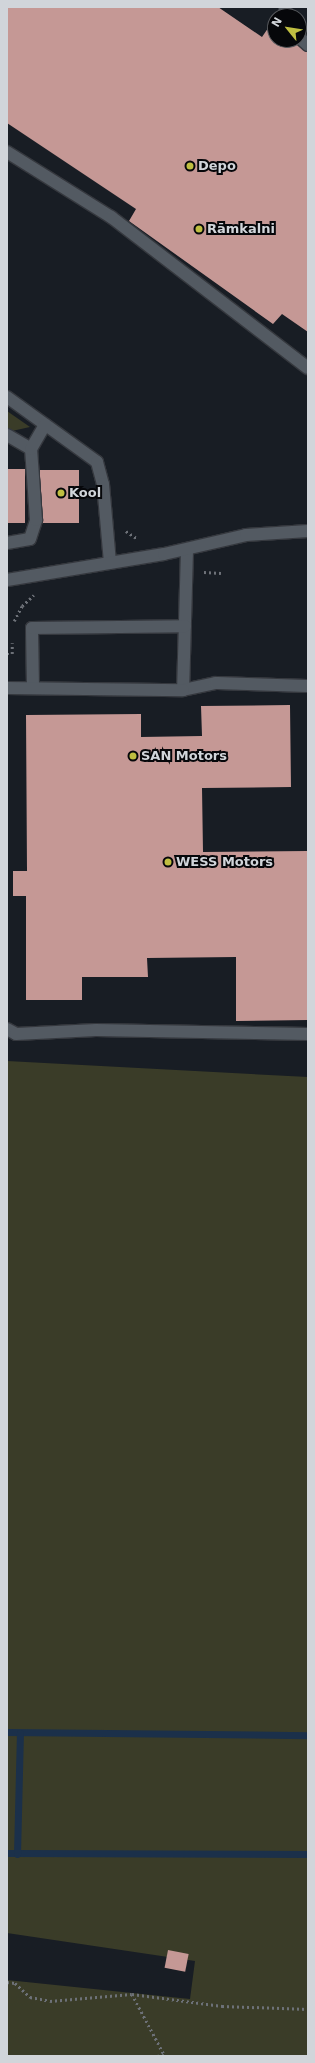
<!DOCTYPE html>
<meta charset="utf-8">
<style>
body{margin:0}
#map{position:relative;width:315px;height:2063px;overflow:hidden;background:#181d24;font-family:"DejaVu Sans",sans-serif}
div>[style]{position:absolute}
[style*='--x']{left:calc(var(--x)*1px);top:calc(var(--y)*1px);width:calc(var(--w)*1px);rotate:calc(var(--a)*1deg)}
.green>*{inset:0;background:#3a3c28}
.stream>*{height:7px;margin:-3.5px;padding:0 3.5px;transform-origin:3.5px;border-radius:3.5px;background:#1b304a}
.building>*{inset:0;background:#c59895;transform-origin:0 0}
.path>*{height:2.5px;margin-top:-1.25px;transform-origin:0;background:repeating-linear-gradient(90deg,#6d7178 0 2px,transparent 0 5px)}
.roads{filter:drop-shadow(1px 0 #35383e) drop-shadow(-1px 0 #35383e) drop-shadow(0 1px #35383e) drop-shadow(0 -1px #35383e)}
.minor>*{height:12px;margin:-6px;padding:0 6px;transform-origin:6px;border-radius:6px;background:#535a62}
.dots>*{width:11px;height:11px;translate:-50% -50%;box-sizing:border-box;border:2px solid #06070a;border-radius:50%}
span{translate:-50% -50%;white-space:nowrap;text-align:center;line-height:1.15;-webkit-text-stroke:4px #06070a;paint-order:stroke}
.poi-label{font-size:13px;color:#d1d5da;font-weight:700}
.left{translate:0 -50%;text-align:left}
.frame{position:absolute;inset:0;border:8px solid #d1d5da;pointer-events:none}
.north{position:absolute;left:267px;top:8px;width:40px;height:40px;box-sizing:border-box;background:#06070a;border:1px solid #57595d;border-radius:50%;rotate:300deg;font-size:11px;font-weight:700;line-height:16px;text-align:center;color:#d1d5da}
.north::after{content:'';display:block;margin:auto;width:14px;height:18px;background:#bfbe41;clip-path:polygon(50% 0,100% 100%,50% 72%,0 100%)}
</style>
<div id="map">
<div class="green">
<i style="clip-path:polygon(7px 411px,30px 427px,12px 431px,7px 428px)"></i>
<i style="clip-path:polygon(7px 1061px,308px 1077px,308px 2056px,7px 2056px,7px 1980px,190px 1999px,195px 1961px,7px 1933px)"></i>
</div>
<div class="stream">
<i style="--x:7;--y:1732;--w:301;--a:0.6"></i>
<i style="--x:7;--y:1853;--w:301;--a:0.2"></i>
<i style="--x:17;--y:1854;--w:121;--a:-88.6"></i>
</div>
<div class="building">
<i style="clip-path:polygon(7px 7px,218px 7px,262px 37px,275px 18px,275px 40px,292px 40px,308px 52px,308px 332px,282px 314px,273px 324px,129px 221px,136px 209px,7px 123px)"></i>
<i style="left:7px;top:469px;width:18px;height:54px"></i>
<i style="left:40px;top:470px;width:39px;height:53px"></i>
<i style="clip-path:polygon(290px 705px,291px 787px,202px 788px,203px 852px,308px 851px,308px 1020px,236px 1021px,236px 957px,147px 958px,148px 977px,82px 977px,82px 1000px,26px 1000px,26px 896px,13px 896px,13px 871px,27px 871px,26px 715px,141px 714px,141px 737px,202px 736px,201px 706px)"></i>
<i style="left:168px;top:1950px;width:21px;height:18px;rotate:11deg"></i>
</div>
<div class="path">
<i style="--x:126;--y:531;--w:14;--a:34"></i>
<i style="--x:204;--y:572;--w:17;--a:3"></i>
<i style="--x:14;--y:621;--w:17;--a:-62"></i>
<i style="--x:22;--y:606;--w:16;--a:-43"></i>
<i style="--x:7;--y:654;--w:5;--a:0"></i>
<i style="--x:12;--y:654;--w:11;--a:-90"></i>
<i style="--x:7;--y:1982;--w:8;--a:7"></i>
<i style="--x:15;--y:1983;--w:21;--a:43"></i>
<i style="--x:30;--y:1997;--w:20;--a:11"></i>
<i style="--x:50;--y:2001;--w:82;--a:-4.9"></i>
<i style="--x:132;--y:1994;--w:91;--a:7.6"></i>
<i style="--x:222;--y:2006;--w:86;--a:2"></i>
<i style="--x:132;--y:1994;--w:70;--a:62"></i>
<i style="--x:157;--y:2056;--w:7;--a:-8"></i>
</div>
<div class="roads">
<div class="minor">
<i style="--x:285;--y:7;--w:9;--a:84"></i>
<i style="--x:299;--y:37;--w:12;--a:42"></i>
<i style="--x:7;--y:152;--w:123;--a:32"></i>
<i style="--x:111;--y:217;--w:248;--a:37.5"></i>
<i style="--x:7;--y:397;--w:111;--a:35.8"></i>
<i style="--x:97;--y:462;--w:23;--a:75"></i>
<i style="--x:103;--y:484;--w:79;--a:84.9"></i>
<i style="--x:7;--y:435;--w:28;--a:30"></i>
<i style="--x:7;--y:543;--w:23;--a:-10"></i>
<i style="--x:30;--y:539;--w:20;--a:-72"></i>
<i style="--x:36;--y:520;--w:71;--a:-94"></i>
<i style="--x:31;--y:449;--w:28;--a:-60"></i>
<i style="--x:187;--y:550;--w:140;--a:91.6"></i>
<i style="--x:183;--y:690;--w:34;--a:-12"></i>
<i style="--x:216;--y:683;--w:92;--a:1.9"></i>
<i style="--x:7;--y:580;--w:159;--a:-9.4"></i>
<i style="--x:164;--y:554;--w:84;--a:-13"></i>
<i style="--x:246;--y:535;--w:62;--a:-3.7"></i>
<i style="--x:33;--y:687;--w:59;--a:-91"></i>
<i style="--x:32;--y:628;--w:153;--a:-0.7"></i>
<i style="--x:7;--y:688;--w:176;--a:0.7"></i>
<i style="--x:7;--y:1029;--w:10;--a:29"></i>
<i style="--x:16;--y:1034;--w:80;--a:-2.9"></i>
<i style="--x:96;--y:1030;--w:212;--a:1.1"></i>
</div>
</div>
<div class="dots">
<i style="left:190px;top:166px;background:#bfbe41"></i>
<i style="left:199px;top:229px;background:#bfbe41"></i>
<i style="left:61px;top:493px;background:#bfbe41"></i>
<i style="left:133px;top:756px;background:#bfbe41"></i>
<i style="left:168px;top:862px;background:#bfbe41"></i>
</div>
<div class="poi-label">
<span class="left" style="left:198px;top:166px">Depo</span>
<span class="left" style="left:207px;top:229px">Rāmkalni</span>
<span class="left" style="left:69px;top:493px">Kool</span>
<span class="left" style="left:141px;top:756px">SAN Motors</span>
<span class="left" style="left:176px;top:862px">WESS Motors</span>
</div>
<div class="frame"></div>
<div class="north">N</div>
</div>
